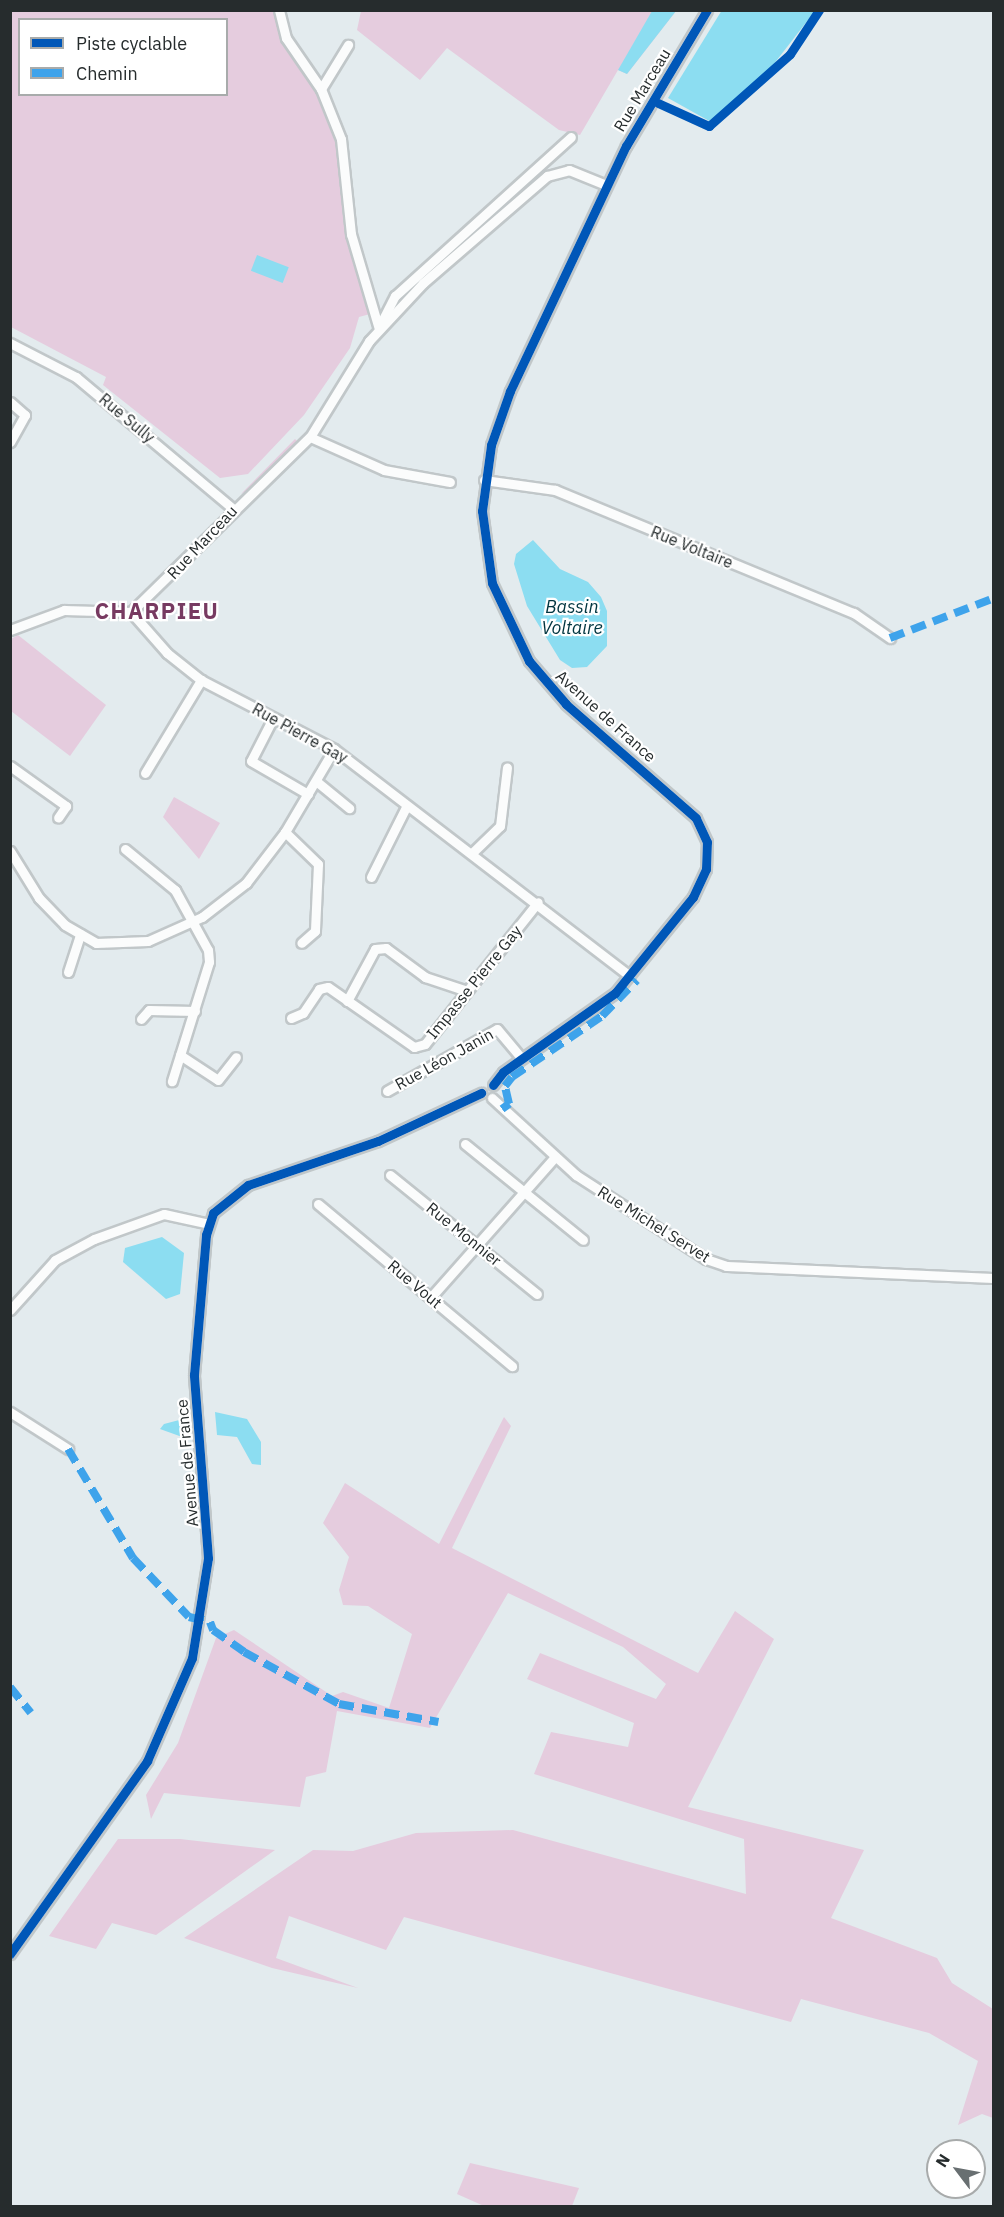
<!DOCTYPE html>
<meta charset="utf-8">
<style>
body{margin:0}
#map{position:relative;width:1004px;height:2217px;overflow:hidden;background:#e3ebee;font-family:"IBM Plex Sans",sans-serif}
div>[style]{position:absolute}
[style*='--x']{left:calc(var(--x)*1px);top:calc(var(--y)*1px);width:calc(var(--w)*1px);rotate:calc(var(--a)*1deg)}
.green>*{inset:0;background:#e5ccde}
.water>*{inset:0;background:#8cddf1;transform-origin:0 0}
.roads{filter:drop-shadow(2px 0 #c1c7c9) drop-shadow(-2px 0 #c1c7c9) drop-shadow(0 2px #c1c7c9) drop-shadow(0 -2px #c1c7c9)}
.minor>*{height:9px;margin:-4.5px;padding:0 4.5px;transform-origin:4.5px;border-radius:4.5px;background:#fbfcfc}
.quiet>*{height:8px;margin-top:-4px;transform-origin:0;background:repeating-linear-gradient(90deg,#3ea3eb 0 15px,transparent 0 23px)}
.cycleway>*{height:9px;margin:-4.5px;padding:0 4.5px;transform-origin:4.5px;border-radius:4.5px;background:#0057b8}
span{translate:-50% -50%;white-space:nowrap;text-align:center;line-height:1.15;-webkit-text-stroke:4.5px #fff;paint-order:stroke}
.street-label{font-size:16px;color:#262c2d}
.water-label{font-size:18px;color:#003540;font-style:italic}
.district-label{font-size:22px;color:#773a61;font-weight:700;letter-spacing:1.5px}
.frame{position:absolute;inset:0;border:12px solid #262c2d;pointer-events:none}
.legend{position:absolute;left:18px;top:18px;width:210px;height:78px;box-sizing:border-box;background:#fff;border:2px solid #a8abab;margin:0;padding:8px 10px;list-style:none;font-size:18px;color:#262c2d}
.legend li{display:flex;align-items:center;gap:12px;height:30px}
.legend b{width:30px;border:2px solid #a8abab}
.north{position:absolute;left:926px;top:2139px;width:60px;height:60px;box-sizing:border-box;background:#fff;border:2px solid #a8abab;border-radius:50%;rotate:302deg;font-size:16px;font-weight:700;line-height:24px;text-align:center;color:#262c2d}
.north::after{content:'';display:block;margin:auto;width:21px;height:27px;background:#686f71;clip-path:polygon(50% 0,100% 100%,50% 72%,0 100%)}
</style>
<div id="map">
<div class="green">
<i style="clip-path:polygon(evenodd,10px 11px,274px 11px,285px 41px,318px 91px,342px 162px,370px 314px,359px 317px,350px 348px,304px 415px,248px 474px,220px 478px,103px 385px,106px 377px,11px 327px,10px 11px,20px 20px,226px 20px,226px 94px,20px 94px,20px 20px)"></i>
<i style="clip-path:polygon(361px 11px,676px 11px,627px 74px,618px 70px,580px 135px,559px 130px,447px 48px,420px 80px,357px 30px)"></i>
<i style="clip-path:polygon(295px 439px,299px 443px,265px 480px,241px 494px)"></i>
<i style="clip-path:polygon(18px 635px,106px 705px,70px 756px,11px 711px,11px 639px)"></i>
<i style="clip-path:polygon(174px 797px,220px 823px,199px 859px,163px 817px)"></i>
<i style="clip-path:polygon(504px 1417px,511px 1426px,452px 1548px,698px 1673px,735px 1611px,774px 1639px,688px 1807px,864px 1850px,831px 1918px,937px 1958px,952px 1983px,993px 2009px,993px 2118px,982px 2114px,958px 2125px,978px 2061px,929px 2033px,801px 1999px,791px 2022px,404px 1917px,386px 1950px,289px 1916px,276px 1958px,358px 1988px,272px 1968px,184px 1938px,313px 1850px,353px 1851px,416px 1833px,513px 1830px,746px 1894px,744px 1839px,534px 1774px,551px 1732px,628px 1747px,634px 1723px,527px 1679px,540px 1653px,656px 1699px,666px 1684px,623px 1647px,508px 1593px,430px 1728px,337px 1711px,326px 1772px,306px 1777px,300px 1807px,164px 1793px,151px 1819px,146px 1795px,178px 1743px,216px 1638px,234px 1630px,332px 1696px,343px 1692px,389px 1708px,412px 1634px,368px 1606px,343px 1605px,339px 1590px,349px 1557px,323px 1523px,345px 1483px,439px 1544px)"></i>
<i style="clip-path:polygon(118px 1839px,180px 1839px,275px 1850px,156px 1935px,112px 1923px,96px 1949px,49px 1936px)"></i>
<i style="clip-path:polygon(470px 2163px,579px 2188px,572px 2206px,484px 2206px,457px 2194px)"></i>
</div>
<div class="water">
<i style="clip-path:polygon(722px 10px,815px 11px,759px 83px,711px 122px,668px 98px)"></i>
<i style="clip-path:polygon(652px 11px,676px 11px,627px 74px,618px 70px)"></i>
<i style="left:257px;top:255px;width:34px;height:17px;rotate:21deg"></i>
<i style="clip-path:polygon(533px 540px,560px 569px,588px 582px,601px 597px,607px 611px,607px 646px,587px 667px,572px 668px,560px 660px,527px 606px,514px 564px,516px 554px)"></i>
<i style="clip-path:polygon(162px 1237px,184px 1253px,180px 1294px,166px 1299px,123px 1262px,125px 1248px)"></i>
<i style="clip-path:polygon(215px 1412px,247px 1419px,261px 1442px,261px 1465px,252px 1464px,237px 1437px,217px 1435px)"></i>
<i style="clip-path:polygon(183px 1419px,185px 1438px,160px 1429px,164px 1424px)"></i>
</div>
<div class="roads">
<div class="minor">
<i style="--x:279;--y:10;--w:29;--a:76"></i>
<i style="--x:286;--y:38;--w:62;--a:55.5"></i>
<i style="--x:321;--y:89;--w:54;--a:68.2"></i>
<i style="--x:341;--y:139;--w:96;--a:84"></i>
<i style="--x:351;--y:234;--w:99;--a:73.6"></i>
<i style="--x:321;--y:89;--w:52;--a:-58.5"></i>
<i style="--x:379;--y:327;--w:35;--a:-63"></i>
<i style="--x:395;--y:296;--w:237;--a:-42.1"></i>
<i style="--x:10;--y:343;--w:74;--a:27.3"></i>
<i style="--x:76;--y:377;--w:204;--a:40"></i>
<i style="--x:10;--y:402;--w:20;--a:41"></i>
<i style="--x:25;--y:415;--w:31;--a:119"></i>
<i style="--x:310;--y:437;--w:81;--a:24"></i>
<i style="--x:384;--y:470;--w:67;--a:10.3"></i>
<i style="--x:484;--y:480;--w:72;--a:8"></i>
<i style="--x:555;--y:490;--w:323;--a:22.4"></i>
<i style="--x:854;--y:613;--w:44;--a:34.8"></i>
<i style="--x:131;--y:612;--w:250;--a:-44.4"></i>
<i style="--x:310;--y:437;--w:113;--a:-58.4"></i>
<i style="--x:369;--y:341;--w:79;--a:-47"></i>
<i style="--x:423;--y:283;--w:164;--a:-40.8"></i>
<i style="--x:547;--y:176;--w:23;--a:-15"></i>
<i style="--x:569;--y:170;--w:40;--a:22"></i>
<i style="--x:131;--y:612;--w:55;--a:48.7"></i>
<i style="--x:167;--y:653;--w:43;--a:38.5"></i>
<i style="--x:201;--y:680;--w:150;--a:27.4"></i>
<i style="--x:334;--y:749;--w:373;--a:37.5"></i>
<i style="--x:10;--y:630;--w:58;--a:-20.3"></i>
<i style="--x:64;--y:610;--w:67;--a:1.7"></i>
<i style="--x:273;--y:718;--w:48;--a:117.1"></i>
<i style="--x:251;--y:761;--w:66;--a:30.1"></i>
<i style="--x:10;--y:766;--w:69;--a:35.5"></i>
<i style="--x:66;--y:806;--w:14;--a:124"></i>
<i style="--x:145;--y:773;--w:109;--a:-58.9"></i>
<i style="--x:316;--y:781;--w:43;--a:39.3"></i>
<i style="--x:285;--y:832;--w:46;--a:44.1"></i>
<i style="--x:318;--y:864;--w:67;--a:92.6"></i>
<i style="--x:315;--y:931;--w:18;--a:139"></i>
<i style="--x:125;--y:849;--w:65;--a:39.4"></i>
<i style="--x:175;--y:890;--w:68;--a:61.2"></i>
<i style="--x:208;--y:950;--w:12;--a:85"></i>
<i style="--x:209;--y:962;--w:125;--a:107.3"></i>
<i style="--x:10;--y:851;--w:55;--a:58.3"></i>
<i style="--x:39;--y:898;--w:37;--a:46"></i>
<i style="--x:65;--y:925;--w:36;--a:30"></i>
<i style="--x:96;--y:943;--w:52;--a:-2.2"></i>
<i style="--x:148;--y:941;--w:59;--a:-24"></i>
<i style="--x:202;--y:917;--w:56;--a:-37.7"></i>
<i style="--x:246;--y:883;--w:64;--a:-52.6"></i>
<i style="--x:285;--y:832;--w:96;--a:-59.4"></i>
<i style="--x:473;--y:852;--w:37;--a:-44"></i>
<i style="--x:500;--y:826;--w:59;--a:-83.2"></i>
<i style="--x:371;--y:877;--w:78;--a:-63.4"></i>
<i style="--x:68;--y:972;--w:40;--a:-72"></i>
<i style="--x:347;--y:1001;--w:59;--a:-61.7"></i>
<i style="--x:375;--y:949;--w:11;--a:-5"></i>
<i style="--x:386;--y:948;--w:49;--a:36.6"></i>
<i style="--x:425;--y:977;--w:44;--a:18.4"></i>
<i style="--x:291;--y:1018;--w:13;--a:-23"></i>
<i style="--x:303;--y:1013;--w:29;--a:-56"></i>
<i style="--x:319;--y:989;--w:9;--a:-13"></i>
<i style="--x:328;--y:987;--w:105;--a:34.9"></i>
<i style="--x:414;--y:1047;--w:11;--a:-15"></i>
<i style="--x:425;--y:1044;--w:181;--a:-51.5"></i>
<i style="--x:141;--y:1019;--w:12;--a:-48"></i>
<i style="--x:149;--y:1010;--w:46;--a:1.2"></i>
<i style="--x:180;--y:1055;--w:45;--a:33.3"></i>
<i style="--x:218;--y:1080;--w:29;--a:-52"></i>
<i style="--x:493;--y:1085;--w:16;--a:-52"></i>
<i style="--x:503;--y:1072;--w:137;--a:-35.2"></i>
<i style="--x:615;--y:993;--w:124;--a:-50.9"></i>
<i style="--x:693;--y:897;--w:31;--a:-65"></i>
<i style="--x:706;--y:869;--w:27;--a:-88"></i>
<i style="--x:707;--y:842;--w:26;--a:-115"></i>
<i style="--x:696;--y:818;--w:173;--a:-138.8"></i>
<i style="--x:566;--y:704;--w:57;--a:-130.7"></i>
<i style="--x:529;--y:661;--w:86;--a:-115.4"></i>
<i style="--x:492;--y:583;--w:73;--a:-97.9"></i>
<i style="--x:482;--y:511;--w:67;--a:-82.2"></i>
<i style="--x:491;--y:445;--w:57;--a:-70.6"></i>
<i style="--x:510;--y:391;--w:271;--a:-64.7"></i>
<i style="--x:626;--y:146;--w:158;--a:-59.2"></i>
<i style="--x:387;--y:1091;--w:126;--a:-29.4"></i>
<i style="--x:497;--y:1029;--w:38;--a:50"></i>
<i style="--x:492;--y:1098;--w:114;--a:42.5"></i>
<i style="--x:576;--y:1175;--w:155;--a:32.9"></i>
<i style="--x:706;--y:1259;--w:21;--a:19"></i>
<i style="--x:726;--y:1266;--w:268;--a:2.6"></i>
<i style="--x:465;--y:1144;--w:152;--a:39.1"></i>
<i style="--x:390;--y:1175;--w:189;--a:39"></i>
<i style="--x:318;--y:1204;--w:253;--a:39.9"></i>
<i style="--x:431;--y:1297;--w:186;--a:-48.5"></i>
<i style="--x:10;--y:1310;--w:67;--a:-48"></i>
<i style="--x:55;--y:1260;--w:44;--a:-28.3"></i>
<i style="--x:94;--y:1239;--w:74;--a:-19.7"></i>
<i style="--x:164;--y:1214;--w:46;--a:12.5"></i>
<i style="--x:10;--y:1412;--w:69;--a:32.5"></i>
<i style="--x:10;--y:1954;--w:237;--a:-54.6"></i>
<i style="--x:147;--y:1761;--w:112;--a:-66.4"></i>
<i style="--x:192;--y:1658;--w:101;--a:-80.9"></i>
<i style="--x:208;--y:1558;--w:184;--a:-94.4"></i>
<i style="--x:194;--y:1375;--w:141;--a:-85.1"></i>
<i style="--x:206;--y:1235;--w:23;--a:-72"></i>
<i style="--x:213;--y:1213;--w:45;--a:-38.7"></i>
<i style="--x:248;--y:1185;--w:137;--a:-18.7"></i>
<i style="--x:378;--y:1141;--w:114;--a:-25"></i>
</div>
</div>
<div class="quiet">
<i style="--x:890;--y:638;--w:111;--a:-21"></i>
<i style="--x:502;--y:1109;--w:9;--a:-36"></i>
<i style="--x:509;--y:1104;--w:18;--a:-103"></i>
<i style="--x:505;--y:1086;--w:11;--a:-52"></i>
<i style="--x:512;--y:1077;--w:109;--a:-34.1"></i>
<i style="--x:602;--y:1016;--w:50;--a:-45.8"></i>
<i style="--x:68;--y:1449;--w:127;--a:59.2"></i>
<i style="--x:133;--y:1558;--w:81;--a:46.5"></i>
<i style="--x:189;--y:1617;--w:22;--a:13"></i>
<i style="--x:210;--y:1622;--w:9;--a:69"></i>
<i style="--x:213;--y:1630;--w:38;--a:35"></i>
<i style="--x:244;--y:1652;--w:108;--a:28.7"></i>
<i style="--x:339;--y:1704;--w:101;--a:10.3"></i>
<i style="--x:10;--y:1687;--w:33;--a:51"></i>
</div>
<div class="cycleway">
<i style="--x:658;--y:103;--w:56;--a:24.3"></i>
<i style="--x:709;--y:126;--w:108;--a:-41.6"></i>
<i style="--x:790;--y:54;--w:53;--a:-56.6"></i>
<i style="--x:493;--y:1085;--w:16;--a:-52"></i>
<i style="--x:503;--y:1072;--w:137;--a:-35.2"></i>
<i style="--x:615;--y:993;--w:124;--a:-50.9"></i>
<i style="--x:693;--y:897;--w:31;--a:-65"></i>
<i style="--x:706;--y:869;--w:27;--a:-88"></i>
<i style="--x:707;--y:842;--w:26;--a:-115"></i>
<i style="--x:696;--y:818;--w:173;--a:-138.8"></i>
<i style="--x:566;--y:704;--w:57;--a:-130.7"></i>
<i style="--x:529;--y:661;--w:86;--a:-115.4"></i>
<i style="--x:492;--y:583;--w:73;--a:-97.9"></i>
<i style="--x:482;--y:511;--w:67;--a:-82.2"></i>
<i style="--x:491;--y:445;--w:57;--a:-70.6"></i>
<i style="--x:510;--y:391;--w:271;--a:-64.7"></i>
<i style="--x:626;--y:146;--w:158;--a:-59.2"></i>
<i style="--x:10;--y:1954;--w:237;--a:-54.6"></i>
<i style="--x:147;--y:1761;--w:112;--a:-66.4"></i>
<i style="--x:192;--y:1658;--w:101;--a:-80.9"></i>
<i style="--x:208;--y:1558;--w:184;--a:-94.4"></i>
<i style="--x:194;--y:1375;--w:141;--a:-85.1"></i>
<i style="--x:206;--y:1235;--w:23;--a:-72"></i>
<i style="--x:213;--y:1213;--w:45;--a:-38.7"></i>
<i style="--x:248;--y:1185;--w:137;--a:-18.7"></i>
<i style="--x:378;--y:1141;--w:114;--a:-25"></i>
</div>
<div class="street-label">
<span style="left:642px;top:90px;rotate:-59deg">Rue Marceau</span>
<span style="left:127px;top:418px;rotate:40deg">Rue Sully</span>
<span style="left:202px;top:542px;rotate:-47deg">Rue Marceau</span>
<span style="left:692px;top:547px;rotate:22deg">Rue Voltaire</span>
<span style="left:606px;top:716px;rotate:42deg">Avenue de France</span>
<span style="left:300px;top:733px;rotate:29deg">Rue Pierre Gay</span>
<span style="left:474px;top:982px;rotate:-51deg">Impasse Pierre Gay</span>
<span style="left:444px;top:1059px;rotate:-29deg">Rue Léon Janin</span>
<span style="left:654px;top:1224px;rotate:32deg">Rue Michel Servet</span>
<span style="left:464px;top:1234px;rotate:39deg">Rue Monnier</span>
<span style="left:415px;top:1284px;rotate:40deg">Rue Vout</span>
<span style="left:187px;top:1463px;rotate:-95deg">Avenue de France</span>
</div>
<div class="water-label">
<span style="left:572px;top:618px">Bassin<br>Voltaire</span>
</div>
<div class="district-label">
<span style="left:157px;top:611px">CHARPIEU</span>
</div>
<div class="frame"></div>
<ul class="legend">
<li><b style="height:8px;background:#0057b8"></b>Piste cyclable</li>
<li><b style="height:8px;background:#3ea3eb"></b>Chemin</li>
</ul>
<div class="north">N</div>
</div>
